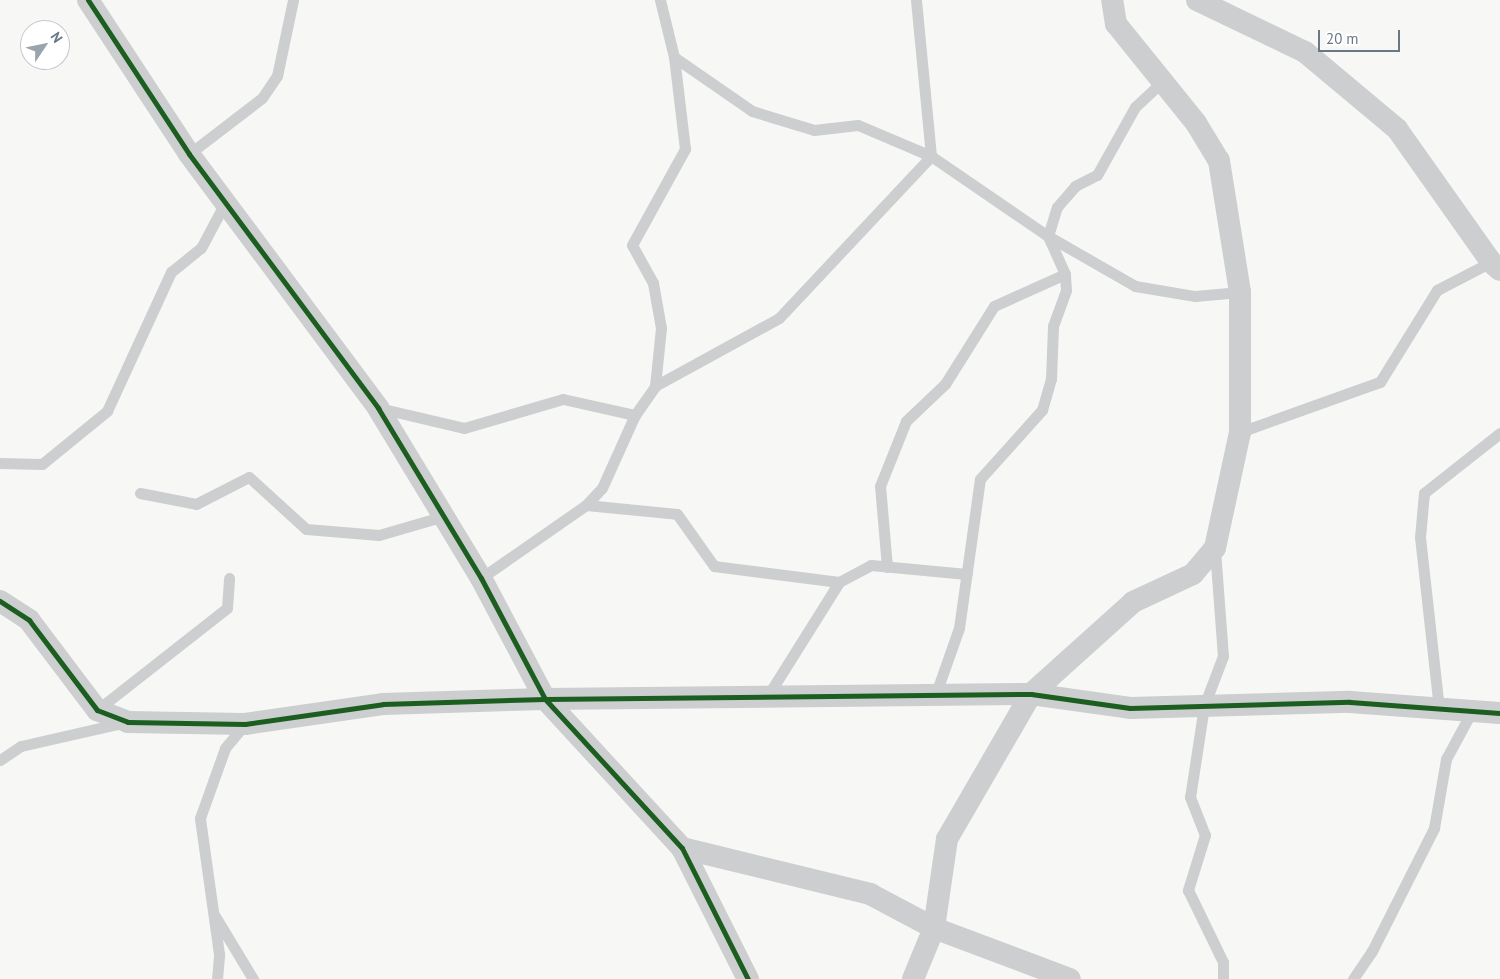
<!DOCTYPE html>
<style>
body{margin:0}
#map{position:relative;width:1500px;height:979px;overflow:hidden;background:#f7f7f6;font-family:"PT Sans",sans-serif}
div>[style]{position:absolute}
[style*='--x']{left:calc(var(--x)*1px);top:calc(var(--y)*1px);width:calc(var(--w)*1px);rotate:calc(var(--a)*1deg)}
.lane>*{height:11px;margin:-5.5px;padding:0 5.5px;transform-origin:5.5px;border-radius:5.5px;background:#cccecf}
.street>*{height:22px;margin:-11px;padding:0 11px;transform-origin:11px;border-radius:11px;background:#cccecf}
.cycleway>*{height:5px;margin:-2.5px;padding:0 2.5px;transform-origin:2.5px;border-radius:2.5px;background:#1b5e20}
span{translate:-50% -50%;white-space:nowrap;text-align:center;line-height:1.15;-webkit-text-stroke:5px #fff;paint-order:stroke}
.north{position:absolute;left:20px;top:20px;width:50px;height:50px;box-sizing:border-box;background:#fff;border:1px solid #c3c9ce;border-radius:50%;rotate:56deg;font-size:14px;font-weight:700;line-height:20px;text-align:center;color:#687885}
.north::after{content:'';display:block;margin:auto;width:18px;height:22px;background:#9aa4ad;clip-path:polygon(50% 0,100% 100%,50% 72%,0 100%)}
.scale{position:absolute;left:1318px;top:30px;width:82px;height:22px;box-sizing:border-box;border:2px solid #687885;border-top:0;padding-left:6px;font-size:15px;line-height:18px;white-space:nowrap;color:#687885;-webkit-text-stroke:4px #fff;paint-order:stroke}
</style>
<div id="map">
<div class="lane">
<i style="--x:674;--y:57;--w:95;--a:34.7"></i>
<i style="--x:752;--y:111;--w:65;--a:17"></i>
<i style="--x:814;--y:130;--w:44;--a:-6.5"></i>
<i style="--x:858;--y:125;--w:79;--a:23"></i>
<i style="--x:931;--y:156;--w:142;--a:34.4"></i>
<i style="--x:1048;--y:236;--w:100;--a:29.9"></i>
<i style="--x:1135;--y:286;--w:61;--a:9.5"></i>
<i style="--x:1195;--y:296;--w:45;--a:-5.1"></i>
<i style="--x:189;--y:154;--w:92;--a:-37.5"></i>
<i style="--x:262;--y:98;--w:27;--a:-56"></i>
<i style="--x:277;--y:76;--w:78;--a:-78.1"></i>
<i style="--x:655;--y:386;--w:58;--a:-84.1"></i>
<i style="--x:661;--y:328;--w:46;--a:-100.1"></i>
<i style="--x:653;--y:283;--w:43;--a:-118.9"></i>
<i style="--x:632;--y:245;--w:110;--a:-61.1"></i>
<i style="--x:685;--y:149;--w:93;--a:-96.8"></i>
<i style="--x:674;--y:57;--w:59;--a:-103.8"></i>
<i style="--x:379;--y:408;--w:87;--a:13.2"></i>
<i style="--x:464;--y:428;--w:103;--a:-16.3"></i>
<i style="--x:563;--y:399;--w:74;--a:12.5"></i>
<i style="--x:1240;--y:432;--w:149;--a:-19.7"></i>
<i style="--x:1380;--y:382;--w:108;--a:-58.2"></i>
<i style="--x:1437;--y:290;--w:61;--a:-27.4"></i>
<i style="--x:0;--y:463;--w:42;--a:1.4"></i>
<i style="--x:42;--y:464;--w:84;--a:-39.2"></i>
<i style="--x:107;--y:411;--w:153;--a:-65.3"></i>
<i style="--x:171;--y:272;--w:38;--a:-39"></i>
<i style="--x:201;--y:248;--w:53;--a:-62"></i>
<i style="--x:140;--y:493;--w:57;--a:11.1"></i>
<i style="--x:196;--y:504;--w:59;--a:-27"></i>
<i style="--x:249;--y:477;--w:77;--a:42.4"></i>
<i style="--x:306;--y:529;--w:73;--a:4.7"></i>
<i style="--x:379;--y:535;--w:68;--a:-16.3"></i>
<i style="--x:586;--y:505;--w:91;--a:5.6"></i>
<i style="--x:677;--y:514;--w:64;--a:54.6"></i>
<i style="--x:714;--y:566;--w:126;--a:7.3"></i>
<i style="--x:1215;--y:550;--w:106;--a:85.7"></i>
<i style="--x:1223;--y:656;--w:53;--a:110.8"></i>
<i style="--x:1204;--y:706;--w:92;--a:98.7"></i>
<i style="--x:1190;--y:797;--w:41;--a:68.5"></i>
<i style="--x:1205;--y:835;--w:58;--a:107.2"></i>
<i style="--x:1188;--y:890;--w:80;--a:64.1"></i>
<i style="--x:1223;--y:962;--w:17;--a:90"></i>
<i style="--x:887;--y:567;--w:81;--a:-94.9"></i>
<i style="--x:880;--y:486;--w:70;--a:-68.2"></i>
<i style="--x:906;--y:421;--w:54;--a:-43.5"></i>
<i style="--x:945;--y:384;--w:92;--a:-57.9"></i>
<i style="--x:994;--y:306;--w:78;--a:-24.3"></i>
<i style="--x:481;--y:578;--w:128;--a:-34.8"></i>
<i style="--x:586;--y:505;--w:23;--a:-47"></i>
<i style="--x:602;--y:488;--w:80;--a:-65.7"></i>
<i style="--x:635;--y:415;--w:35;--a:-55"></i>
<i style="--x:655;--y:386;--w:141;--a:-28.7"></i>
<i style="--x:779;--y:318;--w:222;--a:-46.8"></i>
<i style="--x:931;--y:156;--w:157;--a:-95.5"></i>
<i style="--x:935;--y:696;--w:72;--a:-70.6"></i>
<i style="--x:959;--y:628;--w:150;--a:-82"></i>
<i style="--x:980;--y:479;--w:93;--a:-48.1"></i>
<i style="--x:1042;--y:410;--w:32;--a:-74"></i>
<i style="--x:1051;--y:379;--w:53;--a:-87.8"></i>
<i style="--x:1053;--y:326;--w:38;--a:-70"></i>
<i style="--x:1066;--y:290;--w:16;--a:-94"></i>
<i style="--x:1065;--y:274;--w:42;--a:-114.1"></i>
<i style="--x:1048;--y:236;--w:30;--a:-73"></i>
<i style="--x:1057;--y:207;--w:28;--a:-49"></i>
<i style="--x:1075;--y:186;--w:25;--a:-27"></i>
<i style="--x:1097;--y:175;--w:78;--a:-60.8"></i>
<i style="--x:1135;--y:107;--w:37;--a:-43"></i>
<i style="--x:767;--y:697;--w:136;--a:-57.9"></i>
<i style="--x:839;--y:582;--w:36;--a:-28"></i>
<i style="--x:871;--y:565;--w:96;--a:5.4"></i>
<i style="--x:1439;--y:709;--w:173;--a:-96.3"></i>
<i style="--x:1420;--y:537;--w:44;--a:-84.8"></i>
<i style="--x:1424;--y:493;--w:97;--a:-38.3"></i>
<i style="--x:97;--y:710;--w:165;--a:-38.1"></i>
<i style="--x:227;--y:608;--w:30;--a:-86"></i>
<i style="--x:0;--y:760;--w:25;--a:-34"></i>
<i style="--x:21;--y:746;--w:104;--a:-12.8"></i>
<i style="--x:215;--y:916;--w:74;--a:58.9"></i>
<i style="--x:217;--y:979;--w:25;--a:-85"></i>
<i style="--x:219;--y:954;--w:137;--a:-98"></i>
<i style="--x:200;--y:818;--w:74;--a:-70.3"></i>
<i style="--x:225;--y:748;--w:31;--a:-50"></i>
<i style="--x:1353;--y:979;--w:34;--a:-56"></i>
<i style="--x:1372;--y:951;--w:138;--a:-63.2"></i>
<i style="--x:1434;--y:828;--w:70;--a:-80.1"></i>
<i style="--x:1446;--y:759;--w:55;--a:-61.6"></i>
</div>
<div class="street">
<i style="--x:88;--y:0;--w:184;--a:56.7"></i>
<i style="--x:189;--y:154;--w:317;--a:53.3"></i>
<i style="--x:378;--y:408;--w:199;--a:58.8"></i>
<i style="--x:481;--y:578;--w:137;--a:62.1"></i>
<i style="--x:545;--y:699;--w:202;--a:47.4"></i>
<i style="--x:682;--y:848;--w:147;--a:63.3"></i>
<i style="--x:1197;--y:0;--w:120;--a:25.7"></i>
<i style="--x:1305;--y:52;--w:120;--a:39.9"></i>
<i style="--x:1397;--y:129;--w:163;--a:54.7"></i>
<i style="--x:1491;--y:262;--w:12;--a:42"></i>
<i style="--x:0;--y:601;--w:35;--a:33"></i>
<i style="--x:29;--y:620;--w:113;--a:52.9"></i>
<i style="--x:97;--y:710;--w:33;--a:21"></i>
<i style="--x:128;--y:722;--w:117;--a:1"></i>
<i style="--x:245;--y:724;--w:139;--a:-8.2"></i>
<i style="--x:383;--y:704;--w:162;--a:-1.8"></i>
<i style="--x:545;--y:699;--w:486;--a:-0.6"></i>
<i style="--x:1031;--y:694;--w:100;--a:8"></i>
<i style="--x:1130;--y:708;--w:220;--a:-1.6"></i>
<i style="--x:1350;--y:702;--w:150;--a:4.2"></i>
<i style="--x:682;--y:848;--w:194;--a:13.7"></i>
<i style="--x:870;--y:894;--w:72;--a:28"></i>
<i style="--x:934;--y:928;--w:145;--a:20.6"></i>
<i style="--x:913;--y:979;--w:55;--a:-67.6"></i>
<i style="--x:934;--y:928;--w:90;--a:-81.7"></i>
<i style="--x:947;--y:839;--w:168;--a:-59.9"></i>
<i style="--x:1031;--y:694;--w:137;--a:-42"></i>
<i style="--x:1133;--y:602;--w:66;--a:-25"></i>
<i style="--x:1193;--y:574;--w:34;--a:-50"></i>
<i style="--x:1215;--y:548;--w:119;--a:-77.8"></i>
<i style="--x:1240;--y:432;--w:140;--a:-90"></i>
<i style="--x:1240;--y:292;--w:133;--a:-99.1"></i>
<i style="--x:1219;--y:161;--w:44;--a:-121.2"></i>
<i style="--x:1196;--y:123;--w:127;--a:-128.9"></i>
<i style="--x:1116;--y:24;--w:24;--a:-99"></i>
</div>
<div class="cycleway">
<i style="--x:88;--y:0;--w:184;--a:56.7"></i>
<i style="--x:189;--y:154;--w:317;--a:53.3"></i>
<i style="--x:378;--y:408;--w:199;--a:58.8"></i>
<i style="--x:481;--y:578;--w:137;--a:62.1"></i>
<i style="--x:545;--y:699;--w:202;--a:47.4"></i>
<i style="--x:682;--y:848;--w:147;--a:63.3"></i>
<i style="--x:0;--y:601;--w:35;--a:33"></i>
<i style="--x:29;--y:620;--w:113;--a:52.9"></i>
<i style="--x:97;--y:710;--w:33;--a:21"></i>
<i style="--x:128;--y:722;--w:117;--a:1"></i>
<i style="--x:245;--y:724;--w:139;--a:-8.2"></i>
<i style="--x:383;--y:704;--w:162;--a:-1.8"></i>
<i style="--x:545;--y:699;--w:486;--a:-0.6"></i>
<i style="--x:1031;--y:694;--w:100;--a:8"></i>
<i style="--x:1130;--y:708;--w:220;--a:-1.6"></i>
<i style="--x:1350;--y:702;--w:150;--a:4.2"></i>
</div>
<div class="north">N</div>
<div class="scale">20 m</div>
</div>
